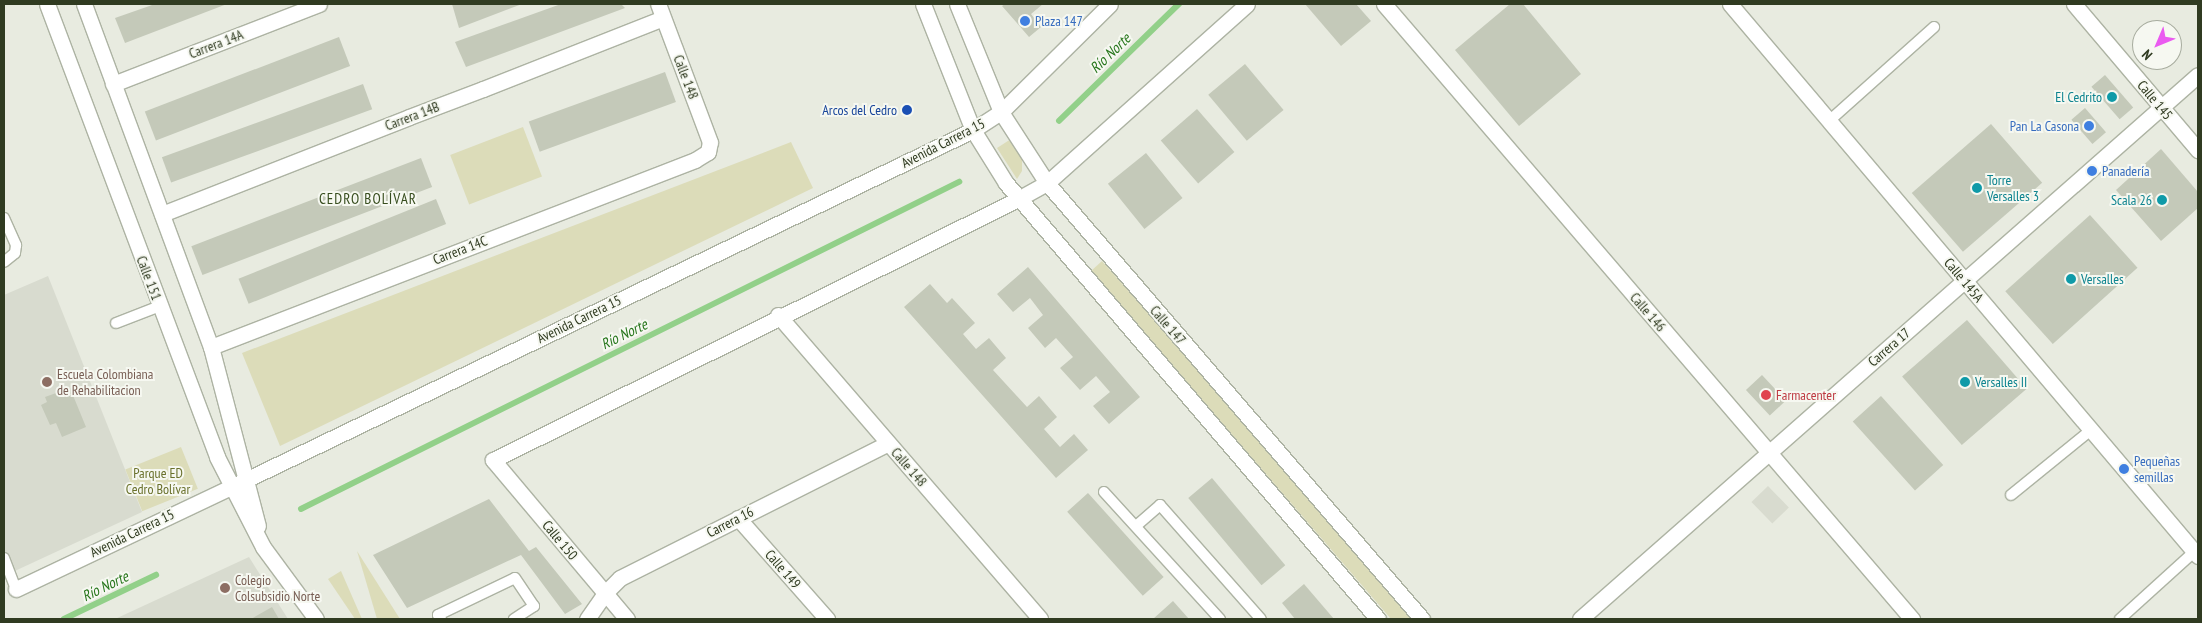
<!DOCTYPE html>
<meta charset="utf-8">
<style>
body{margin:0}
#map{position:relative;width:2202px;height:623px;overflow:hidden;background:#e8ebe0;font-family:"PT Sans Narrow",sans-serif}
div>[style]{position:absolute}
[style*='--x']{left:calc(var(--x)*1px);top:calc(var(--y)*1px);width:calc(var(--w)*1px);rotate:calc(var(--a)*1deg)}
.built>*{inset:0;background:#d8dbcf;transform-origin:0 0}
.green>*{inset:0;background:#dcdcb9;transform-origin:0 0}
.stream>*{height:5.5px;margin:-2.75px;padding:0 2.75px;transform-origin:2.75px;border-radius:2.75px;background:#92d089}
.building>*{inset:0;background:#c4c9b9;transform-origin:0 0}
.roads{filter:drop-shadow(1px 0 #adb3a3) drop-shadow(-1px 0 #adb3a3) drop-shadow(0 1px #adb3a3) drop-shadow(0 -1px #adb3a3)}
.service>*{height:10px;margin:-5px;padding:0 5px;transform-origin:5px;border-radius:5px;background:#fff}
.pedestrian>*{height:15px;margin:-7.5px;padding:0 7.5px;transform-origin:7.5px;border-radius:7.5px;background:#fff}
.minor>*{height:15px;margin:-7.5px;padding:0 7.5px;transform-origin:7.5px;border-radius:7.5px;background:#fff}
.tertiary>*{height:15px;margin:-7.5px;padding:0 7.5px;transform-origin:7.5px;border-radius:7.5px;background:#fff}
.secondary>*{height:15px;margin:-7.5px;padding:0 7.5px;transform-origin:7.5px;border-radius:7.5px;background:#fff}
.dots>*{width:14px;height:14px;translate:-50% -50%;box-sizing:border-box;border:2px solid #f6f8f1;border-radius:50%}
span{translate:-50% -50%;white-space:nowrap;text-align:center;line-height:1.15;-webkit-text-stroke:4px #f6f8f1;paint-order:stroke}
.shop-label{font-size:14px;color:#366cbe}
.left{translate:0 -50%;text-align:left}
.right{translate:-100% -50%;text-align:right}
.street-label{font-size:14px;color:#303b21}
.culture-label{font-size:14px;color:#0d838f}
.transit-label{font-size:14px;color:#164399}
.education-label{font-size:14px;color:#785e54}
.health-label{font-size:14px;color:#be3a42}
.park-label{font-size:14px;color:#6a712c}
.water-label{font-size:15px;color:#27761c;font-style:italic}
.neighbourhood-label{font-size:15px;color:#374d1e;letter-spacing:1px}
.frame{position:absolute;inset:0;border:5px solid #303b21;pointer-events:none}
.north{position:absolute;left:2132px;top:20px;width:50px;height:50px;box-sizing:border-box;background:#f6f8f1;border:1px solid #a7ac9e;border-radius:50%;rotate:225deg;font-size:14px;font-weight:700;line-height:20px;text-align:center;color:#303b21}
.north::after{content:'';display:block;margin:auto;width:18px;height:22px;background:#ea5af0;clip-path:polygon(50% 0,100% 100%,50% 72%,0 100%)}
</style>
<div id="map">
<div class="built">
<i style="clip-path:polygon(48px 276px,142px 512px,4px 576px,4px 295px)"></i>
<i style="left:1768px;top:486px;width:30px;height:23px;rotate:46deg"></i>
<i style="clip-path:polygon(249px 557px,288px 619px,115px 619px)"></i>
</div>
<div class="green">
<i style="left:523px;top:127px;width:53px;height:78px;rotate:69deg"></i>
<i style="clip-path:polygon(1011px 139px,1022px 158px,1022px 171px,1017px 179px,997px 148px)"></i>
<i style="clip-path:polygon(791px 142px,813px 188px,280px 446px,242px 353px)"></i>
<i style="clip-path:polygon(1102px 261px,1170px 338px,1414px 619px,1391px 619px,1091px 271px)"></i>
<i style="left:181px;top:447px;width:45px;height:60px;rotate:68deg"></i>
<i style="clip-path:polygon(357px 551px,400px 619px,377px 619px)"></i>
<i style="clip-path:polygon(341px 571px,362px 619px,355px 619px,328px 579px)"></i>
</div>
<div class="stream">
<i style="--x:1059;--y:121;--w:168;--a:-44.3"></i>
<i style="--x:301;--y:509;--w:735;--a:-26.43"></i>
<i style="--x:64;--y:619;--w:102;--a:-25.6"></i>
</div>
<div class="building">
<i style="clip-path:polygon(155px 4px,227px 4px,125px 43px,115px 18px)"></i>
<i style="clip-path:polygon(452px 4px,522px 4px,459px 28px)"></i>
<i style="clip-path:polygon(561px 4px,621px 4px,625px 8px,466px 67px,455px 42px)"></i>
<i style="clip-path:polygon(1005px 4px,1043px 4px,1031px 14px,1041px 27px,1029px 37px,1002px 6px)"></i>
<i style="clip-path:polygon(1305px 4px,1356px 4px,1371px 21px,1341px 46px)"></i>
<i style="clip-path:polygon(1510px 4px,1523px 4px,1581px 74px,1519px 126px,1455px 50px)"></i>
<i style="left:339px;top:37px;width:31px;height:208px;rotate:69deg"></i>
<i style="left:1245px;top:64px;width:60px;height:48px;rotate:50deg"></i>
<i style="left:665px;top:72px;width:32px;height:145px;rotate:70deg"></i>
<i style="left:2105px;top:75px;width:43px;height:18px;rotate:49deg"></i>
<i style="left:363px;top:84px;width:27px;height:214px;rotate:70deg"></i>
<i style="left:2085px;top:108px;width:32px;height:18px;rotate:49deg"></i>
<i style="left:1197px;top:109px;width:57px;height:48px;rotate:49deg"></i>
<i style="left:1991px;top:124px;width:78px;height:105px;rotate:49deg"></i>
<i style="clip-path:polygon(2161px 149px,2198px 192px,2198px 208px,2161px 241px,2116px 190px)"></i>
<i style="left:1146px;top:153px;width:58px;height:49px;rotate:51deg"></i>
<i style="left:421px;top:158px;width:31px;height:246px;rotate:69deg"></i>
<i style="left:436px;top:199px;width:27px;height:213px;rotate:68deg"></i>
<i style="left:2090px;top:215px;width:71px;height:114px;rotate:48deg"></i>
<i style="clip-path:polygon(1028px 267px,1140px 397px,1109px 424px,1093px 406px,1110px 392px,1096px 376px,1080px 390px,1060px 368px,1073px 357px,1056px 338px,1045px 348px,1028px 328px,1043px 315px,1030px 298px,1013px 312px,997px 294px)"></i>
<i style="clip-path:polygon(930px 284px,947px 303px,952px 298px,975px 323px,963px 334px,976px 349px,989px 338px,1006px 358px,993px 370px,1027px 407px,1039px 396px,1057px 417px,1044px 429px,1060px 447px,1074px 434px,1088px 450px,1056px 478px,904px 307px)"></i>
<i style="left:1967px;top:320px;width:91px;height:86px;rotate:49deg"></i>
<i style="left:1762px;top:375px;width:35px;height:22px;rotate:47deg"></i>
<i style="clip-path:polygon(70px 388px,86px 427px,62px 437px,56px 423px,50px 425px,41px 405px,47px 402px,45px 397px)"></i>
<i style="left:1881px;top:396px;width:93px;height:38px;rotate:48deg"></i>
<i style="left:1212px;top:478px;width:114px;height:31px;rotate:50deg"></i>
<i style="left:1088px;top:493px;width:113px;height:28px;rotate:48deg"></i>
<i style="clip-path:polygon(489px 499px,529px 551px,536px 547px,582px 604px,565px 614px,521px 555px,407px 608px,373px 555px)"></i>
<i style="clip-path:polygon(1304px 584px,1334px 619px,1295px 619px,1282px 603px)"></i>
<i style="clip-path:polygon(1173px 601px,1189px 619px,1153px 619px)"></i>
<i style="clip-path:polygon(272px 607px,279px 619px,251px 619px)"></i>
</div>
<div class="roads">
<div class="service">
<i style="--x:1829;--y:121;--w:141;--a:-41.8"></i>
<i style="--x:4;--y:218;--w:30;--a:66"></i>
<i style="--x:16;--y:245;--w:8;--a:97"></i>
<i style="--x:15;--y:253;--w:14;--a:141"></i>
<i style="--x:116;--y:323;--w:47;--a:-21.1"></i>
<i style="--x:1104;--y:492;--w:172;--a:47.6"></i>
<i style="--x:2011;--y:495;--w:103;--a:-39.1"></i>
<i style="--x:1136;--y:526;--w:32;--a:-41"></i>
<i style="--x:1160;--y:505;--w:152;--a:48.5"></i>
<i style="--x:4;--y:558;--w:33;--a:69"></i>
<i style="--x:441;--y:619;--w:5;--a:-127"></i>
<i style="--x:438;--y:615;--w:85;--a:-25.7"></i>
<i style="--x:515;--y:578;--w:34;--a:56"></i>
<i style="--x:534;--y:606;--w:24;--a:147"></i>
<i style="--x:2120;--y:619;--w:100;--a:-42.2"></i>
</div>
<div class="pedestrian">
<i style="--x:409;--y:117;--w:79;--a:-20.7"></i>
</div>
<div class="minor">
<i style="--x:1384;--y:4;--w:811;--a:49.35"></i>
<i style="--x:1730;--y:4;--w:724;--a:49.71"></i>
<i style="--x:113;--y:84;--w:221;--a:-21.2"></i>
<i style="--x:483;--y:89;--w:193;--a:-21.5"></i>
<i style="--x:162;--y:214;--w:265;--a:-21.4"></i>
<i style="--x:778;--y:315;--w:401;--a:49.2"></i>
<i style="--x:211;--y:347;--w:519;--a:-21.12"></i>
<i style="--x:695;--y:160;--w:15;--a:-32"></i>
<i style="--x:708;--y:152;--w:10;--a:-79"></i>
<i style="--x:710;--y:142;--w:147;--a:-110.6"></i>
<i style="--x:738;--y:518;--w:135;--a:48.6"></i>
<i style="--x:16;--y:589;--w:238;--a:-25.4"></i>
<i style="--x:627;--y:619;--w:34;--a:-130"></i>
<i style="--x:605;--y:593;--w:21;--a:-45"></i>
<i style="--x:620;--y:578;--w:300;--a:-26.7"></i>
<i style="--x:1580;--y:619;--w:823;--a:-41.36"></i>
</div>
<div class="tertiary">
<i style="--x:47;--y:4;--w:484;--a:69.4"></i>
<i style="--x:217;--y:457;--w:101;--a:62.9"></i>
<i style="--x:263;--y:547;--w:89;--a:53.6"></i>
<i style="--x:84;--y:4;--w:366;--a:69.7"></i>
<i style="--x:211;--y:347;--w:185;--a:75.3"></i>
<i style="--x:2074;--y:4;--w:192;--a:49.7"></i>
<i style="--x:231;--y:487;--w:823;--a:-25.69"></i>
<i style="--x:587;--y:619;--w:32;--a:-55"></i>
<i style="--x:605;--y:593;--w:174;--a:-130.1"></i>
<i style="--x:493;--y:460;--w:586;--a:-26.43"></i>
</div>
<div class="secondary">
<i style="--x:923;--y:4;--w:136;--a:68.4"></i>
<i style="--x:973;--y:130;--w:62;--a:58.1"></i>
<i style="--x:1006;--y:183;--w:573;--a:49.53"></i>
<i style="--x:957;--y:4;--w:117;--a:67.8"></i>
<i style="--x:1001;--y:112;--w:85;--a:57.1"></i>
<i style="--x:1047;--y:183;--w:575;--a:49.3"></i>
<i style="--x:973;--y:130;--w:33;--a:-33"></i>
<i style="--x:1001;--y:112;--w:153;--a:-44.7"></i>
<i style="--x:1018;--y:199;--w:33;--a:-29"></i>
<i style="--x:1047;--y:183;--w:268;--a:-41.8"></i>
</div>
</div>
<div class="dots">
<i style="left:1025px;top:21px;background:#3f7fe0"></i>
<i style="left:2112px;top:97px;background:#0f9aa8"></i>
<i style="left:907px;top:110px;background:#1a4fb4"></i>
<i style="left:2089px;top:126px;background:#3f7fe0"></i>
<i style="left:2092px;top:171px;background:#3f7fe0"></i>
<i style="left:1977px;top:188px;background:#0f9aa8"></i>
<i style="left:2162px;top:200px;background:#0f9aa8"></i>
<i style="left:2071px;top:279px;background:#0f9aa8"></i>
<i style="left:47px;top:382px;background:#8d6e63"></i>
<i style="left:1965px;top:382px;background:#0f9aa8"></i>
<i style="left:1766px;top:395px;background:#e0444e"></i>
<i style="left:2124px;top:469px;background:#3f7fe0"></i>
<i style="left:225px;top:588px;background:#8d6e63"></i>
</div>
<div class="shop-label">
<span class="left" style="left:1035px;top:21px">Plaza 147</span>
<span class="right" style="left:2079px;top:126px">Pan La Casona</span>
<span class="left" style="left:2102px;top:171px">Panadería</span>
<span class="left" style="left:2134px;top:469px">Pequeñas<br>semillas</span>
</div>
<div class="street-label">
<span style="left:216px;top:44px;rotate:-21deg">Carrera 14A</span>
<span style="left:686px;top:77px;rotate:69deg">Calle 148</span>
<span style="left:2155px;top:100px;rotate:50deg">Calle 145</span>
<span style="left:412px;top:116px;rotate:-21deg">Carrera 14B</span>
<span style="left:943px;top:143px;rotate:-27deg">Avenida Carrera 15</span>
<span style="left:460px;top:250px;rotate:-21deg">Carrera 14C</span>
<span style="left:149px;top:278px;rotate:69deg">Calle 151</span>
<span style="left:1964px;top:280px;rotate:50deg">Calle 145A</span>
<span style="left:1648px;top:312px;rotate:49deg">Calle 146</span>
<span style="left:579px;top:319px;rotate:-26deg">Avenida Carrera 15</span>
<span style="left:1168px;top:325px;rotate:49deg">Calle 147</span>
<span style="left:1889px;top:347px;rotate:-41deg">Carrera 17</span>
<span style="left:909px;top:467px;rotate:49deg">Calle 148</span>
<span style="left:730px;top:522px;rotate:-27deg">Carrera 16</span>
<span style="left:132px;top:533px;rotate:-26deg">Avenida Carrera 15</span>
<span style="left:560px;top:540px;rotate:50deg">Calle 150</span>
<span style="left:783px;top:569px;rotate:49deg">Calle 149</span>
</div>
<div class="culture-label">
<span class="right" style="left:2102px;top:97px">El Cedrito</span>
<span class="left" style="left:1987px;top:188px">Torre<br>Versalles 3</span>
<span class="right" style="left:2152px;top:200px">Scala 26</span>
<span class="left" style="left:2081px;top:279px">Versalles</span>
<span class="left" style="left:1975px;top:382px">Versalles II</span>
</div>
<div class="transit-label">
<span class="right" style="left:897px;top:110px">Arcos del Cedro</span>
</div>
<div class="education-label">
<span class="left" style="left:57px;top:382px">Escuela Colombiana<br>de Rehabilitacion</span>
<span class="left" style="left:235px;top:588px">Colegio<br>Colsubsidio Norte</span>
</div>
<div class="health-label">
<span class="left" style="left:1776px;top:395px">Farmacenter</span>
</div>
<div class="park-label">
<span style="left:158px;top:481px">Parque ED<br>Cedro Bolívar</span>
</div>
<div class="water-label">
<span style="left:1110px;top:53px;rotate:-44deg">Río Norte</span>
<span style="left:624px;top:334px;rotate:-26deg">Río Norte</span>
<span style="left:105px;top:586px;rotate:-26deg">Río Norte</span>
</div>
<div class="neighbourhood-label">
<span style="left:368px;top:199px">CEDRO BOLÍVAR</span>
</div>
<div class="frame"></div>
<div class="north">N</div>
</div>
